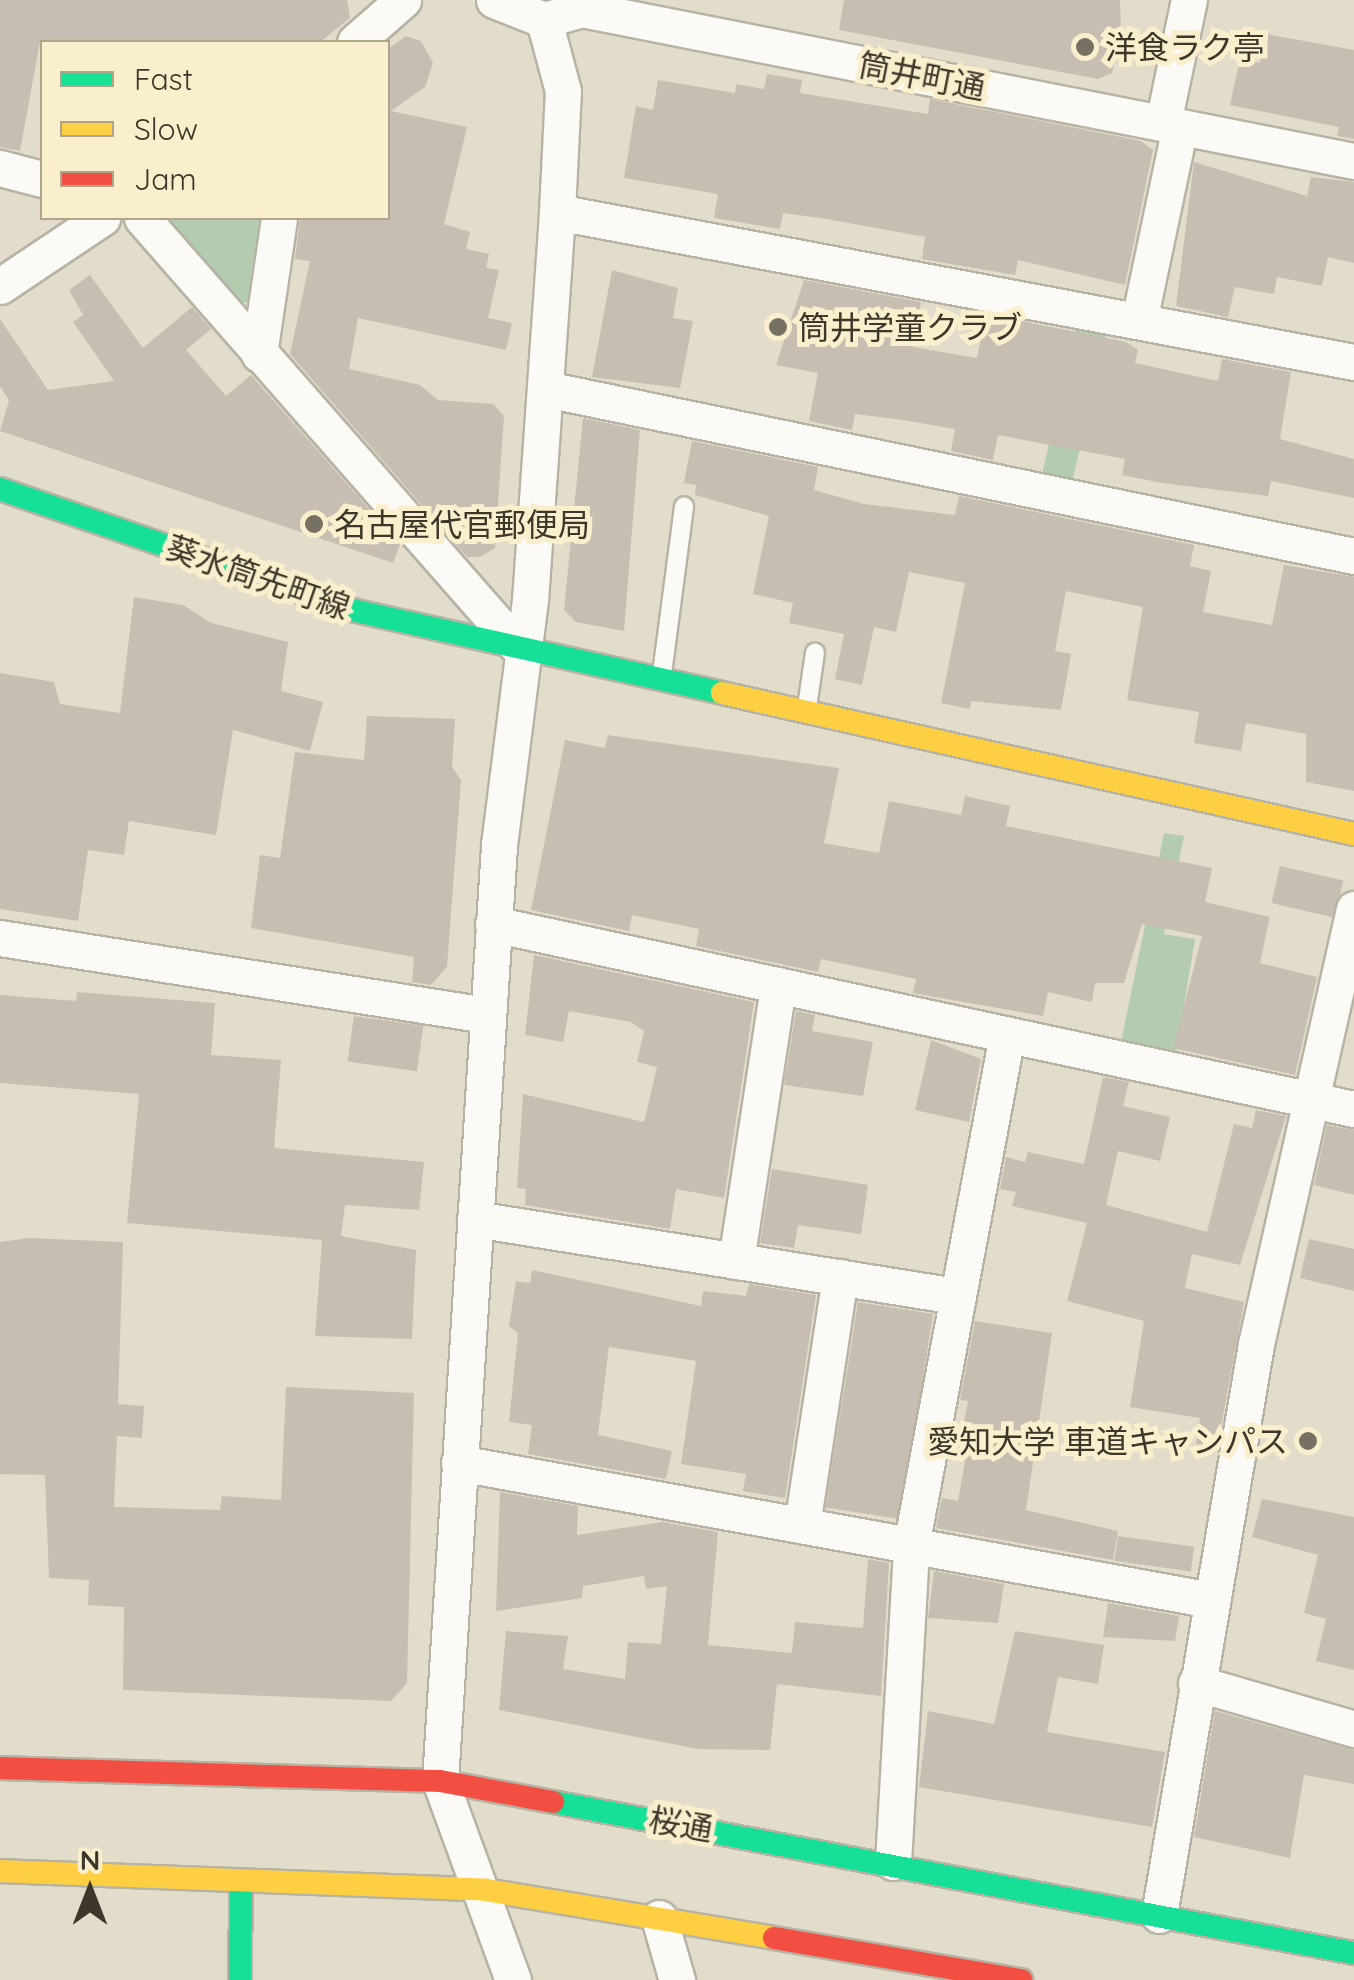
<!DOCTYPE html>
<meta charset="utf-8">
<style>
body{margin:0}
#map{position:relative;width:1354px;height:1980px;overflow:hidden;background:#e2dcca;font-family:Quicksand,"Noto Sans JP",sans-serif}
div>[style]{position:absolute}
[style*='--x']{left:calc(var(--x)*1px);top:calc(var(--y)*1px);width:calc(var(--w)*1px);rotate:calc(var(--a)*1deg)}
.green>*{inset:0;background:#b3ccb0;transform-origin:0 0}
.building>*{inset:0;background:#c7beb2;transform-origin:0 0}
.roads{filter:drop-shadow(2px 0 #b7b3a4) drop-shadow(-2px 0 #b7b3a4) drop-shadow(0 2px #b7b3a4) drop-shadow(0 -2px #b7b3a4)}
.lane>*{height:18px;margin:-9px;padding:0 9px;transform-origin:9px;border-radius:9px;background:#fbfaf7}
.street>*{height:35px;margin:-17.5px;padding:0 17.5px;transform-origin:17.5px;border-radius:17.5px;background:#fbfaf7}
.fast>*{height:22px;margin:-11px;padding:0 11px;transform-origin:11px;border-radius:11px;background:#16e098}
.slow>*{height:22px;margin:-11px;padding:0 11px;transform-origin:11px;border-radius:11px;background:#ffcf43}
.jam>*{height:22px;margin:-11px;padding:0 11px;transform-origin:11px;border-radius:11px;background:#f24e42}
.dots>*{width:28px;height:28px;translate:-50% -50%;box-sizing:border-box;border:5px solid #faefcc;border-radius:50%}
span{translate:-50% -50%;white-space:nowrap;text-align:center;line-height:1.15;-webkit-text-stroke:10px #faefcc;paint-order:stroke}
.poi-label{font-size:32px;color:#3c372a}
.left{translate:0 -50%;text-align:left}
.right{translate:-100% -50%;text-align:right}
.street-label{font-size:32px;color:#3c372a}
.legend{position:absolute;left:40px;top:40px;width:350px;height:180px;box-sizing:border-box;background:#faefcc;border:2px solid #aea58b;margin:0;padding:12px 18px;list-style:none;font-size:30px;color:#3c372a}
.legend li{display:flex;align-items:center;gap:20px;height:50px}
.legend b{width:50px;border:2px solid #aea58b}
.north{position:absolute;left:40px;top:1840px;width:100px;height:100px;-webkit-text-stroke:8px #faefcc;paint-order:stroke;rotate:0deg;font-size:28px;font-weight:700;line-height:40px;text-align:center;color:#3c372a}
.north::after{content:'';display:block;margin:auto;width:35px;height:45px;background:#3c372a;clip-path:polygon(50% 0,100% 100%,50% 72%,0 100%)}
</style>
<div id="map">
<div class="green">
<i style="clip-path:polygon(158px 218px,262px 218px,248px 303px,234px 301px)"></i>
<i style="left:1076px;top:327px;width:31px;height:156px;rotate:13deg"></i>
<i style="clip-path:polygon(1164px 833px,1184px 836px,1164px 934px,1195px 939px,1176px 1053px,1121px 1042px)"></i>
</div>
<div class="building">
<i style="clip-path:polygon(0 0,347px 0,350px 18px,320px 42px,40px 42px,20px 151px,0 147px)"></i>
<i style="clip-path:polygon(844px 0,1120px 0,1121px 29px,1112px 73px,1098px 79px,839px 30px)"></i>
<i style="clip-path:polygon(1266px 34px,1354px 50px,1354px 139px,1337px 136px,1339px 127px,1230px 105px,1240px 59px,1260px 63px)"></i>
<i style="clip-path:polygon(406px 36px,421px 41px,433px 63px,425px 87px,391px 111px,467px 127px,444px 224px,470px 232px,466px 249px,489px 254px,486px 268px,499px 270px,488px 318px,512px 323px,506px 350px,358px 318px,349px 369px,420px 385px,438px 400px,493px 404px,504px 416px,495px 548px,480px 557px,467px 557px,290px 354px,310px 261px,295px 259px,300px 218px,388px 218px,388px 49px)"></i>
<i style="clip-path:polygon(767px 74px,802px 80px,800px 93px,928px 114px,930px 99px,1141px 141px,1153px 150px,1125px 285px,1018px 260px,1015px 275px,922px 259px,925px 237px,827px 219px,783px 213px,780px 229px,714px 218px,718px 194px,624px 178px,636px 106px,653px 110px,658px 80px,735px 93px,736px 84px,764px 89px)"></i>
<i style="clip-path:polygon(1194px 162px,1307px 196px,1311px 177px,1354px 182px,1354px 263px,1328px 257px,1322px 286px,1277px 277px,1274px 294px,1235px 287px,1228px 317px,1176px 306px)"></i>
<i style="clip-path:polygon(612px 270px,678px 288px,673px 318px,693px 321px,680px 388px,592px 377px)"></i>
<i style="clip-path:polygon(90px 275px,143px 348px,192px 307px,211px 329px,186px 350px,226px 396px,251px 375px,400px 544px,393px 563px,0 431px,9px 400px,0 386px,0 319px,48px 390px,114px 381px,73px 322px,83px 315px,69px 290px)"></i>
<i style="clip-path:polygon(804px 280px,921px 302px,913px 347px,977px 358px,986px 314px,1126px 342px,1138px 350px,1135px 363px,1218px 381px,1222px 359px,1291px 372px,1280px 439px,1354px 459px,1354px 498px,1271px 481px,1268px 496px,1162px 483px,1122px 475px,1125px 459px,998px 435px,993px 460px,951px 451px,955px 429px,903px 420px,855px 414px,852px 430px,809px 421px,818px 373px,776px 365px)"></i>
<i style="clip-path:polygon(583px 418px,640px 430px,624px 631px,576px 622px,564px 610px)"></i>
<i style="clip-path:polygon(692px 441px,818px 467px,814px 490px,864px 504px,955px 515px,959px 496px,1194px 545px,1190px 566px,1211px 571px,1203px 612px,1272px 625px,1284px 565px,1354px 577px,1354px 791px,1306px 782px,1306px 734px,1246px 723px,1241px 751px,1194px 743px,1199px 712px,1127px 700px,1143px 607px,1066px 591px,1055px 651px,1071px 654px,1061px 710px,971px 701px,970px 709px,941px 703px,965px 583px,909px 572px,896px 632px,874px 627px,862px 685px,835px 679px,844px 634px,789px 623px,793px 603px,753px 594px,769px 516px,695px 495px,696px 485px,684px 483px)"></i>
<i style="clip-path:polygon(134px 597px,183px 605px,211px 623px,288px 642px,281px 691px,323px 702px,310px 751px,233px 730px,216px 835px,129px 821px,124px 855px,88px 850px,78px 921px,0 909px,0 673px,54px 682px,60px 704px,120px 713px)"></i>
<i style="clip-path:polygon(367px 716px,455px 719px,452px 767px,461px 780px,447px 967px,431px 985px,412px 982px,414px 957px,251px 928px,260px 855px,280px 858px,295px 752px,364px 760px)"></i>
<i style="clip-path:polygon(608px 735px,839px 768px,824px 843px,879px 853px,889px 801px,961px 815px,965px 796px,1010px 806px,1006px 826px,1212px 868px,1205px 902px,1270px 917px,1260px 963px,1317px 977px,1295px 1075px,1173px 1048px,1202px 936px,1142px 924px,1124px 983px,1095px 983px,1092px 1002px,1048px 992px,1043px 1016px,913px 993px,916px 979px,821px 959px,818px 972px,696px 946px,699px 929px,632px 915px,629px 931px,531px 910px,565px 740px,605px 748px)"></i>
<i style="left:1280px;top:866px;width:65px;height:38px;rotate:13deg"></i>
<i style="clip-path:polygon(534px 955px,754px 1002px,724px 1198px,676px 1189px,670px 1229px,525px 1205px,526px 1189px,517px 1188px,523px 1094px,644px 1122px,657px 1067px,637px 1062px,644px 1031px,631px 1022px,569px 1011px,563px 1042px,525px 1035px)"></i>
<i style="clip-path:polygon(77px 992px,215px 1003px,211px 1055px,281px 1060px,274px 1148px,424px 1162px,419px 1210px,345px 1205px,341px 1236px,416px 1250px,412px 1339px,315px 1336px,322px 1240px,127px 1223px,139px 1094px,0 1083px,0 995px,76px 1001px)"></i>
<i style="clip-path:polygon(796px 1011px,815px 1015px,812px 1031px,873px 1042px,863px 1096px,784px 1085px)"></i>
<i style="left:354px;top:1016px;width:70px;height:46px;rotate:8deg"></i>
<i style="clip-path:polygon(931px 1040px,981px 1059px,969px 1122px,915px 1110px)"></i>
<i style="clip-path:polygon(1103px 1077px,1129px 1082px,1123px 1106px,1170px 1117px,1160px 1161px,1118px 1151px,1106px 1205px,1207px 1232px,1234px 1124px,1252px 1128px,1256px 1110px,1286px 1116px,1240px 1265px,1192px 1254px,1185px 1288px,1244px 1302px,1217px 1448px,1196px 1444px,1200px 1418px,1130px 1407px,1144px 1321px,1067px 1301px,1087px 1223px,1012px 1206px,1016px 1192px,1000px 1189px,1006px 1157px,1025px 1162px,1028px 1152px,1084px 1164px)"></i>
<i style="clip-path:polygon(1327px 1125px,1354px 1130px,1354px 1195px,1314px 1185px)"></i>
<i style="clip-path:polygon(772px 1169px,868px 1185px,861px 1234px,798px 1225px,794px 1248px,760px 1243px)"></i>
<i style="clip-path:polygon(30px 1238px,123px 1242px,118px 1404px,144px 1406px,142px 1438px,117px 1436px,114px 1507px,220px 1510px,222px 1496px,281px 1500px,286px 1387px,414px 1393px,407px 1683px,391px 1701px,123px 1690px,124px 1607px,88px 1605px,89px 1580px,49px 1578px,45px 1475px,0 1474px,0 1242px)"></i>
<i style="clip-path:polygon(1309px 1239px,1354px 1249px,1354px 1291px,1300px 1278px)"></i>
<i style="clip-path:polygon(532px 1270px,701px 1306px,703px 1291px,746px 1296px,749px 1284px,816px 1295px,785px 1498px,743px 1491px,746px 1474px,681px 1464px,696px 1361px,609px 1347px,598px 1435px,672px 1451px,666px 1479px,528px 1454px,532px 1425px,509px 1422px,518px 1333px,509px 1326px,516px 1281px,530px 1283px)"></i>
<i style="left:858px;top:1302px;width:76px;height:208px;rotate:9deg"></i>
<i style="clip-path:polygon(975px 1321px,1052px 1333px,1026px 1510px,1118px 1531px,1113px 1560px,936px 1528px,942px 1498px,958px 1501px,968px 1444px,960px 1442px,968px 1401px,960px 1400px)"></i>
<i style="clip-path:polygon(500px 1492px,578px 1506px,577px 1535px,662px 1522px,718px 1532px,708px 1645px,792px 1653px,795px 1622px,863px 1628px,868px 1559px,889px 1563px,881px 1696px,777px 1684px,770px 1750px,698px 1749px,499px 1710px,506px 1631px,568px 1636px,563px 1669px,625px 1679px,628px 1642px,661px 1644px,667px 1586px,646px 1589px,644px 1576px,583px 1586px,582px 1598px,496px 1611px)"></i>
<i style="clip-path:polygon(1262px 1499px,1354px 1517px,1354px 1670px,1316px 1661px,1326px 1619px,1304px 1613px,1318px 1555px,1252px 1537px)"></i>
<i style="left:1118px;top:1536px;width:77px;height:25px;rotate:8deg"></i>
<i style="clip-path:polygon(934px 1571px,1004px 1584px,998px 1623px,928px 1618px)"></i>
<i style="clip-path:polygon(1108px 1603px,1179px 1616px,1175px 1641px,1103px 1637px)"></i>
<i style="clip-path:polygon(1015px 1631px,1104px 1645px,1098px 1684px,1058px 1677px,1047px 1732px,1165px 1752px,1152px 1827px,919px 1787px,928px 1711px,994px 1724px)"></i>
<i style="clip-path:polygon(1215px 1711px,1354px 1750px,1354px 1784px,1304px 1775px,1290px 1858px,1194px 1837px)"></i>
</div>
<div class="roads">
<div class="lane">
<i style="--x:662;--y:674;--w:169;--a:-82.5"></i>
<i style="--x:807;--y:707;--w:55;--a:-81.6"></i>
</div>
<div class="street">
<i style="--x:494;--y:0;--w:54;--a:21.8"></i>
<i style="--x:544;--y:20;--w:40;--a:-16"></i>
<i style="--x:582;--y:9;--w:787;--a:11.14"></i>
<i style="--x:355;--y:42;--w:64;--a:-41.2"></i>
<i style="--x:1163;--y:123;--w:126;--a:-78.1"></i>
<i style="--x:0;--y:168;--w:43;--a:14.7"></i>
<i style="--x:557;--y:212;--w:811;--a:10.66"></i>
<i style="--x:142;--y:218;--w:569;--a:48.78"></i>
<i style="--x:0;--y:286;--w:123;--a:-33.7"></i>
<i style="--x:1140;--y:316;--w:193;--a:-78.1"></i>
<i style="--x:259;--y:354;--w:137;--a:-81.6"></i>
<i style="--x:546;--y:389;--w:825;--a:11.68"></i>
<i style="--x:493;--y:924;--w:881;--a:12.13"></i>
<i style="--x:0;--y:938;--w:493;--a:9"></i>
<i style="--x:475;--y:1219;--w:483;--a:9.1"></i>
<i style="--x:736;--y:1261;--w:279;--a:-81.3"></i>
<i style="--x:459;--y:1463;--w:764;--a:10.32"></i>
<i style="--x:802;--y:1525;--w:251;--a:-81.3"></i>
<i style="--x:1196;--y:1683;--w:165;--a:16.2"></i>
<i style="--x:893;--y:1862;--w:317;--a:-86.7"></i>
<i style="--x:911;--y:1546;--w:520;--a:-79.36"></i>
<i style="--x:1159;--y:1915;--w:579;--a:-80.36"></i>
<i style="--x:1256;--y:1344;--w:446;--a:-77.3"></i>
<i style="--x:659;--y:1918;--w:65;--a:73.8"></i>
<i style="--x:513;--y:1980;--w:212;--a:-110.1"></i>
<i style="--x:440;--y:1781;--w:938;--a:-86.39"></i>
<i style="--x:499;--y:845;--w:247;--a:-82.8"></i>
<i style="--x:530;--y:600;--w:389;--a:-86"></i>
<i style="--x:557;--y:212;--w:121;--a:-87.2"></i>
<i style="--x:563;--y:91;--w:73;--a:-105"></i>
</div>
<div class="fast">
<i style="--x:0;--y:489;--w:376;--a:18.9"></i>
<i style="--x:356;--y:611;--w:375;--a:12.6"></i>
<i style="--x:553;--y:1802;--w:815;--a:10.68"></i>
<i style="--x:240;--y:1980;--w:100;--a:-89.4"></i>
</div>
<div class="slow">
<i style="--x:722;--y:693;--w:648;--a:12.58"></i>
<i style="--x:0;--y:1871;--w:485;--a:2.2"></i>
<i style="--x:485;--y:1890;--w:293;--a:9.4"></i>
</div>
<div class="jam">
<i style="--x:0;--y:1768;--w:440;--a:1.7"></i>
<i style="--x:440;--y:1781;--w:115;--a:10.5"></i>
<i style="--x:774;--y:1938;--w:251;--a:9.7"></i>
</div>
</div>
<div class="dots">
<i style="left:1085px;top:47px;background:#767162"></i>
<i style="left:778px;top:327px;background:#767162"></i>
<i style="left:314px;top:524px;background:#767162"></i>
<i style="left:1308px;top:1441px;background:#767162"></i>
</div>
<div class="poi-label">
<span class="left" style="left:1105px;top:47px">洋食ラク亭</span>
<span class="left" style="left:798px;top:327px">筒井学童クラブ</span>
<span class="left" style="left:334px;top:524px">名古屋代官郵便局</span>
<span class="right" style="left:1288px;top:1441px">愛知大学 車道キャンパス</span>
</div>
<div class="street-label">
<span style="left:922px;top:76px;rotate:11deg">筒井町通</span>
<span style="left:258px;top:577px;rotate:19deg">葵水筒先町線</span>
<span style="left:681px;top:1824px;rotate:10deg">桜通</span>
</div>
<ul class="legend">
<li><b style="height:12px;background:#16e098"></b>Fast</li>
<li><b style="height:12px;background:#ffcf43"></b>Slow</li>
<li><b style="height:12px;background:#f24e42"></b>Jam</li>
</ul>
<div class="north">N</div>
</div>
